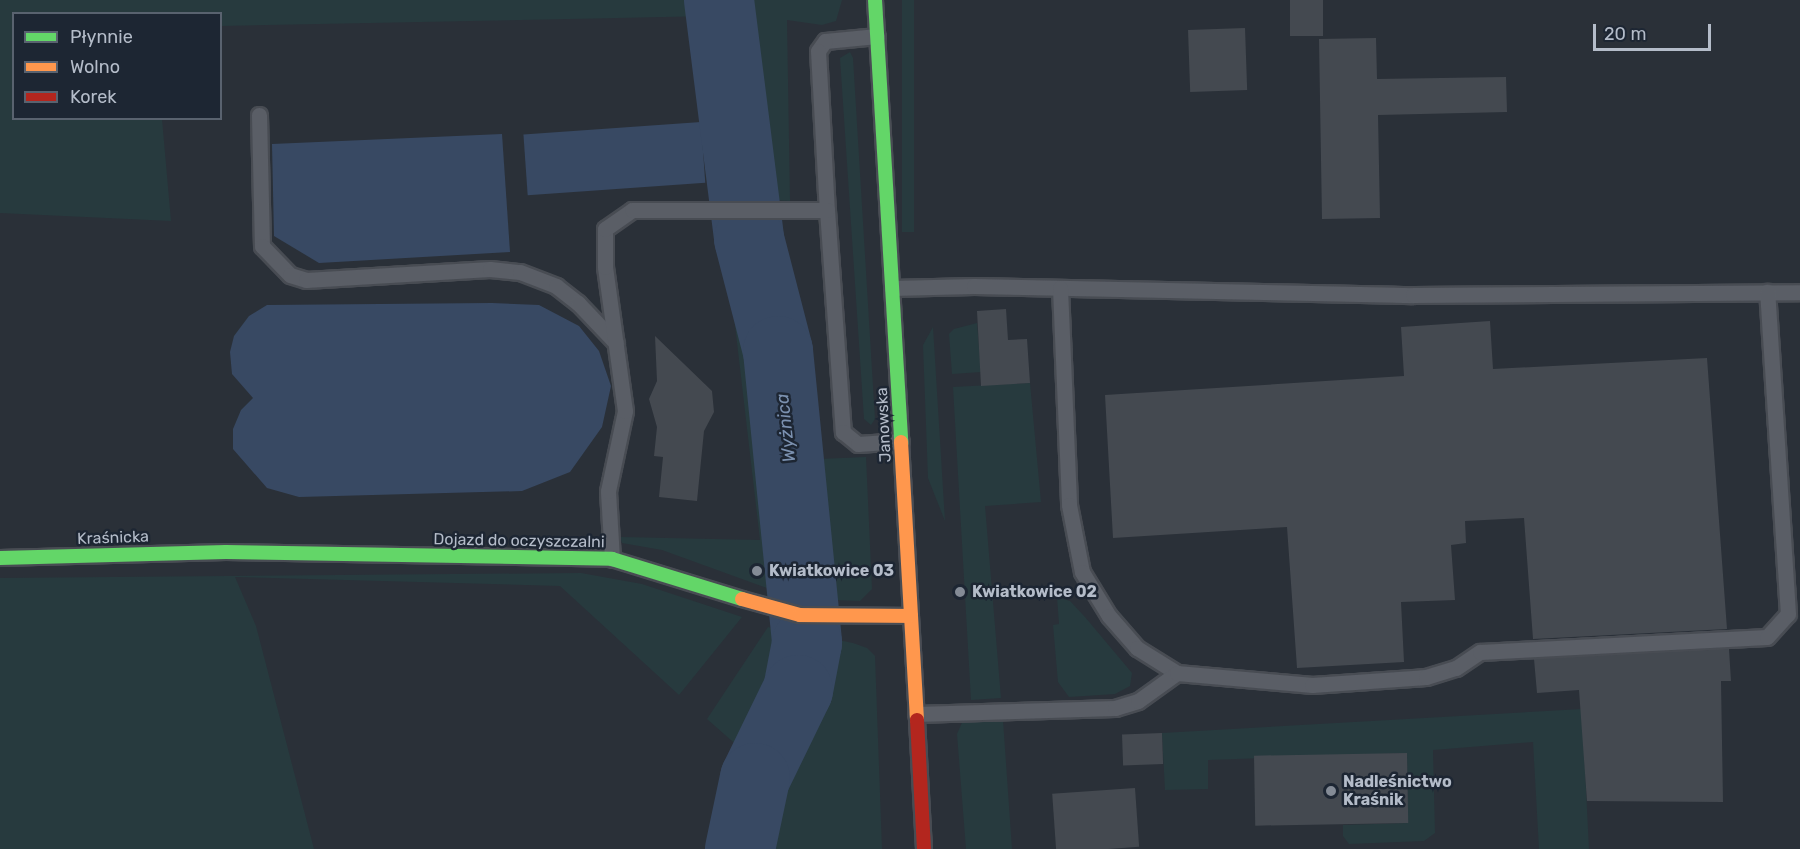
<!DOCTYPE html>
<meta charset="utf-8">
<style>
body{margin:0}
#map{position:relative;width:1800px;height:849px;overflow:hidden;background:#2a3038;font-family:Rubik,sans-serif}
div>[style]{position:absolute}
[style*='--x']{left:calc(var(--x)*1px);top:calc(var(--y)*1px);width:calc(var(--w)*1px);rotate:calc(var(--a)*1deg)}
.green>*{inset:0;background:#273a3e;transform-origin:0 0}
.water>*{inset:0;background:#384963;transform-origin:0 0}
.river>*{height:70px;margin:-35px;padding:0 35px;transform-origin:35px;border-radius:35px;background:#384963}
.building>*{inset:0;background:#444950;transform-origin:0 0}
.roads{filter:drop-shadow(2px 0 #484c53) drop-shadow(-2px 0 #484c53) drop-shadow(0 2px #484c53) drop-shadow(0 -2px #484c53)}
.lane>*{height:15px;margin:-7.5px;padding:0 7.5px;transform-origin:7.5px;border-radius:7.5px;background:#5a5e66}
.fast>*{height:14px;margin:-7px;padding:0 7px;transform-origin:7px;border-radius:7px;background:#63d668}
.slow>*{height:14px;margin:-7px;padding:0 7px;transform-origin:7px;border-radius:7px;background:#ff974d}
.jam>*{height:14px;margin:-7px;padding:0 7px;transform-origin:7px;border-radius:7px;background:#b3261e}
.dots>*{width:16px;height:16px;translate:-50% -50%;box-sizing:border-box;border:3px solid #1d2633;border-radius:50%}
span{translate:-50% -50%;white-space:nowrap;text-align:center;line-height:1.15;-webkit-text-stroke:5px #1d2633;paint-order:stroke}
.street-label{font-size:16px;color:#b4bcc9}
.poi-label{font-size:16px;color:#b4bcc9;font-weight:700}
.left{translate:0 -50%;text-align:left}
.water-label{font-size:18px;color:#7c92b1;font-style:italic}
.legend{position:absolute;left:12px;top:12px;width:210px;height:108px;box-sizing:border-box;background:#1d2633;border:2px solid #59626f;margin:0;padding:8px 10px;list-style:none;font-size:18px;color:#b4bcc9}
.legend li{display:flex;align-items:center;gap:12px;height:30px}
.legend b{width:30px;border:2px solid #59626f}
.scale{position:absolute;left:1593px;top:24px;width:118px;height:27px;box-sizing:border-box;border:3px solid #b4bcc9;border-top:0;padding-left:8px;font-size:18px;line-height:21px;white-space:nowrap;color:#b4bcc9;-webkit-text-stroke:4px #1d2633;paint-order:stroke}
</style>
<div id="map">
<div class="green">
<i style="clip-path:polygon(0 0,712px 0,713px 16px,221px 26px,220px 14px,14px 14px,14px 118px,162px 119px,171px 221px,0 213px)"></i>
<i style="clip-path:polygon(726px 0,842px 0,836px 21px,822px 25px,787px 20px,790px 201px,750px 199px)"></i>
<i style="left:902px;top:0;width:12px;height:232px"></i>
<i style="clip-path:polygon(850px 52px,853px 58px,875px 419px,871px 425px,864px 419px,840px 58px)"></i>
<i style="clip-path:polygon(772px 221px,806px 335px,819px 459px,866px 457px,872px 589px,860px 601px,808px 599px,783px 352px,752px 223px)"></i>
<i style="clip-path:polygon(723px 222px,742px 222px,775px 353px,797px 599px,662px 550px,622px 543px,620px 537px,760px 540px)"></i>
<i style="clip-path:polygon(977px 323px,981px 372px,952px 374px,949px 334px,954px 329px)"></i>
<i style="clip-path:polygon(933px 327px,945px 521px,928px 478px,923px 345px)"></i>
<i style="clip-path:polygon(1030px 383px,1041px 502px,985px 506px,1001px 698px,971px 700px,953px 387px)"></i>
<i style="clip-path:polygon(581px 573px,642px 584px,742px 617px,679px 695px,560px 586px,235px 577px,256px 626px,314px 849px,0 849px,0 578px)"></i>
<i style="clip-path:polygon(1057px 597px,1070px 601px,1085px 617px,1132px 673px,1130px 686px,1115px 694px,1069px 697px,1058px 682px,1053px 625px,1059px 624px)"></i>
<i style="clip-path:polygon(768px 627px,799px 636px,784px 694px,749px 756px,707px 719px)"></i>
<i style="clip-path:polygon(814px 635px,853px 643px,867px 648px,875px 656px,882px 849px,745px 849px,759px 781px,802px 691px)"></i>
<i style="clip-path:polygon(1582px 709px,1589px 849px,1539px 849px,1533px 742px,1433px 750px,1435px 833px,1424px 841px,1349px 844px,1343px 836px,1343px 825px,1408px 823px,1407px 753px,1208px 760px,1208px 789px,1165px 790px,1162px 733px)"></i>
<i style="clip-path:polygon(964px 718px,1003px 720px,1012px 849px,966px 849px,957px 734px)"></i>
</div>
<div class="water">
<i style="left:701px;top:122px;width:61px;height:178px;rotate:86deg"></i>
<i style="clip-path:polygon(502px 134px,510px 252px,319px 263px,274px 236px,272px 144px)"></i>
<i style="clip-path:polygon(492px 303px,539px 305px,579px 326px,599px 351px,611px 386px,602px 427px,570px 472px,522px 491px,299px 497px,267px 488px,233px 449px,233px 429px,241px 410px,253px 398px,232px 374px,230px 352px,234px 336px,249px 316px,267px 305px)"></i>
</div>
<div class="river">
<i style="--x:719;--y:0;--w:241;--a:82.8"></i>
<i style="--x:749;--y:239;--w:116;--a:75.5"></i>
<i style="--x:778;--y:351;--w:293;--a:84.3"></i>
<i style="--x:807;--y:643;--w:48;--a:100.8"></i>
<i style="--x:798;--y:690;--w:98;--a:116"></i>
<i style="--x:755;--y:778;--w:73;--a:101.9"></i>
</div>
<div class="building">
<i style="left:1290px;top:0;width:33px;height:36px"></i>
<i style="left:1245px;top:28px;width:62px;height:57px;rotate:88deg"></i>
<i style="clip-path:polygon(1376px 38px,1377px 79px,1506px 77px,1507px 112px,1378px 115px,1380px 218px,1322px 219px,1319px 39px)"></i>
<i style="clip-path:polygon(1006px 309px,1008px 340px,1027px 339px,1030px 383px,981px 386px,977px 311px)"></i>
<i style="clip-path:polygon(1490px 321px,1493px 369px,1707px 358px,1727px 629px,1533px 639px,1524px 518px,1465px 521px,1466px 543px,1451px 545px,1455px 600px,1401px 602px,1404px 662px,1297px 668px,1287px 527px,1113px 538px,1105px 395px,1404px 376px,1401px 327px)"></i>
<i style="clip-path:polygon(655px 336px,712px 391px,714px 412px,704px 431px,697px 501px,659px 497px,663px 457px,654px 456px,657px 427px,649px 399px,657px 381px)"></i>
<i style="clip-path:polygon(1729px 649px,1731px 681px,1721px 681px,1723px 802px,1587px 801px,1579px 690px,1537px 693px,1534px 659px)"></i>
<i style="left:1162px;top:733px;width:31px;height:40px;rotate:88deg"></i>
<i style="left:1407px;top:753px;width:70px;height:153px;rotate:89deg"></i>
<i style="left:1135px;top:788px;width:59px;height:83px;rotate:86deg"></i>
</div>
<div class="roads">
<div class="lane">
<i style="--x:877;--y:36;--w:52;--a:174.5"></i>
<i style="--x:825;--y:41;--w:12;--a:125"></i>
<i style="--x:818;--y:51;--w:159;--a:86.8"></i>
<i style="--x:827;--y:210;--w:223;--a:85.9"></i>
<i style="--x:843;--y:432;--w:19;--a:39"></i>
<i style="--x:858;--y:444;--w:43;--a:-4"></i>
<i style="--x:259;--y:115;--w:131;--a:88.7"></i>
<i style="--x:262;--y:246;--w:40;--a:46"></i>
<i style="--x:290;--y:275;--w:17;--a:17"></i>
<i style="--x:306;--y:280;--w:184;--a:-3.4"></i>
<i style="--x:490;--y:269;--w:30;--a:6"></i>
<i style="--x:520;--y:272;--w:39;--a:21"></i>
<i style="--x:556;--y:286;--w:28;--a:38"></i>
<i style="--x:578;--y:303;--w:55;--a:46.5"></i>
<i style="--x:892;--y:288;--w:82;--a:-1.4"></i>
<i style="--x:974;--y:286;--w:439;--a:1.2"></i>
<i style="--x:1413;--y:295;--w:387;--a:-0.4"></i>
<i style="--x:1060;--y:288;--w:217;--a:87.6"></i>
<i style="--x:1069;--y:505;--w:68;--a:79"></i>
<i style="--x:1082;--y:572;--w:52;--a:58.5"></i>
<i style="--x:1109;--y:616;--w:43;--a:48.8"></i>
<i style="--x:1137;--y:648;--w:47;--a:32"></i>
<i style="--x:612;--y:559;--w:68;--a:-93.4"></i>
<i style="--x:608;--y:491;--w:82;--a:-78"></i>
<i style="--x:625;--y:411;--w:145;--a:-97.9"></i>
<i style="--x:605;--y:267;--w:38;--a:-90"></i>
<i style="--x:605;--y:229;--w:33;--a:-35"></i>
<i style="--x:632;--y:210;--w:195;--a:0"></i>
<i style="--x:916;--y:714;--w:199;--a:-1.7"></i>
<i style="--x:1115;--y:708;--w:24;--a:-17"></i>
<i style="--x:1138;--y:701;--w:48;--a:-35.7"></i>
<i style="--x:1177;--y:673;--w:136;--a:5.1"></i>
<i style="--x:1312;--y:685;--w:114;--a:-4"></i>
<i style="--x:1426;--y:677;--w:31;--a:-17"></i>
<i style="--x:1456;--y:668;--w:29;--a:-34"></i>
<i style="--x:1480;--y:652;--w:287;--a:-3"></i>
<i style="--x:1767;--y:637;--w:31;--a:-48"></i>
<i style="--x:1788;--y:614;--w:323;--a:-93.7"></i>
</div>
<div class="fast">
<i style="--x:875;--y:0;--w:443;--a:86.6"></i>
<i style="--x:0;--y:558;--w:226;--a:-1.5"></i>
<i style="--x:226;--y:552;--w:386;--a:1"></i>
<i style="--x:612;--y:559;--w:136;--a:17.1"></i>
</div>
<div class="slow">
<i style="--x:901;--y:442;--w:278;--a:86.7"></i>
<i style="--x:742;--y:599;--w:60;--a:15.4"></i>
<i style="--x:800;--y:615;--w:111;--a:0.5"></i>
</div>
<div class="jam">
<i style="--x:917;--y:720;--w:129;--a:86.9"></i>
</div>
</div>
<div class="dots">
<i style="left:757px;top:571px;background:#848b96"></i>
<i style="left:960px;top:592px;background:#848b96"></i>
<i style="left:1331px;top:791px;background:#848b96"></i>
</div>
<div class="street-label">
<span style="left:884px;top:425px;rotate:-93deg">Janowska</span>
<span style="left:113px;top:538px;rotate:-2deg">Kraśnicka</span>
<span style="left:519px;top:541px;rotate:1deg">Dojazd do oczyszczalni</span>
</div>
<div class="poi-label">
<span class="left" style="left:769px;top:571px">Kwiatkowice 03</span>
<span class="left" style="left:972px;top:592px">Kwiatkowice 02</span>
<span class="left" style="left:1343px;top:791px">Nadleśnictwo<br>Kraśnik</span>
</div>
<div class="water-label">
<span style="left:786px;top:428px;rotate:-96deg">Wyżnica</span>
</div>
<ul class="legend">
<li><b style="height:8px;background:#63d668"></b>Płynnie</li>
<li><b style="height:8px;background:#ff974d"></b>Wolno</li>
<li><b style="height:8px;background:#b3261e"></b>Korek</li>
</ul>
<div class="scale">20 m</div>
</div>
